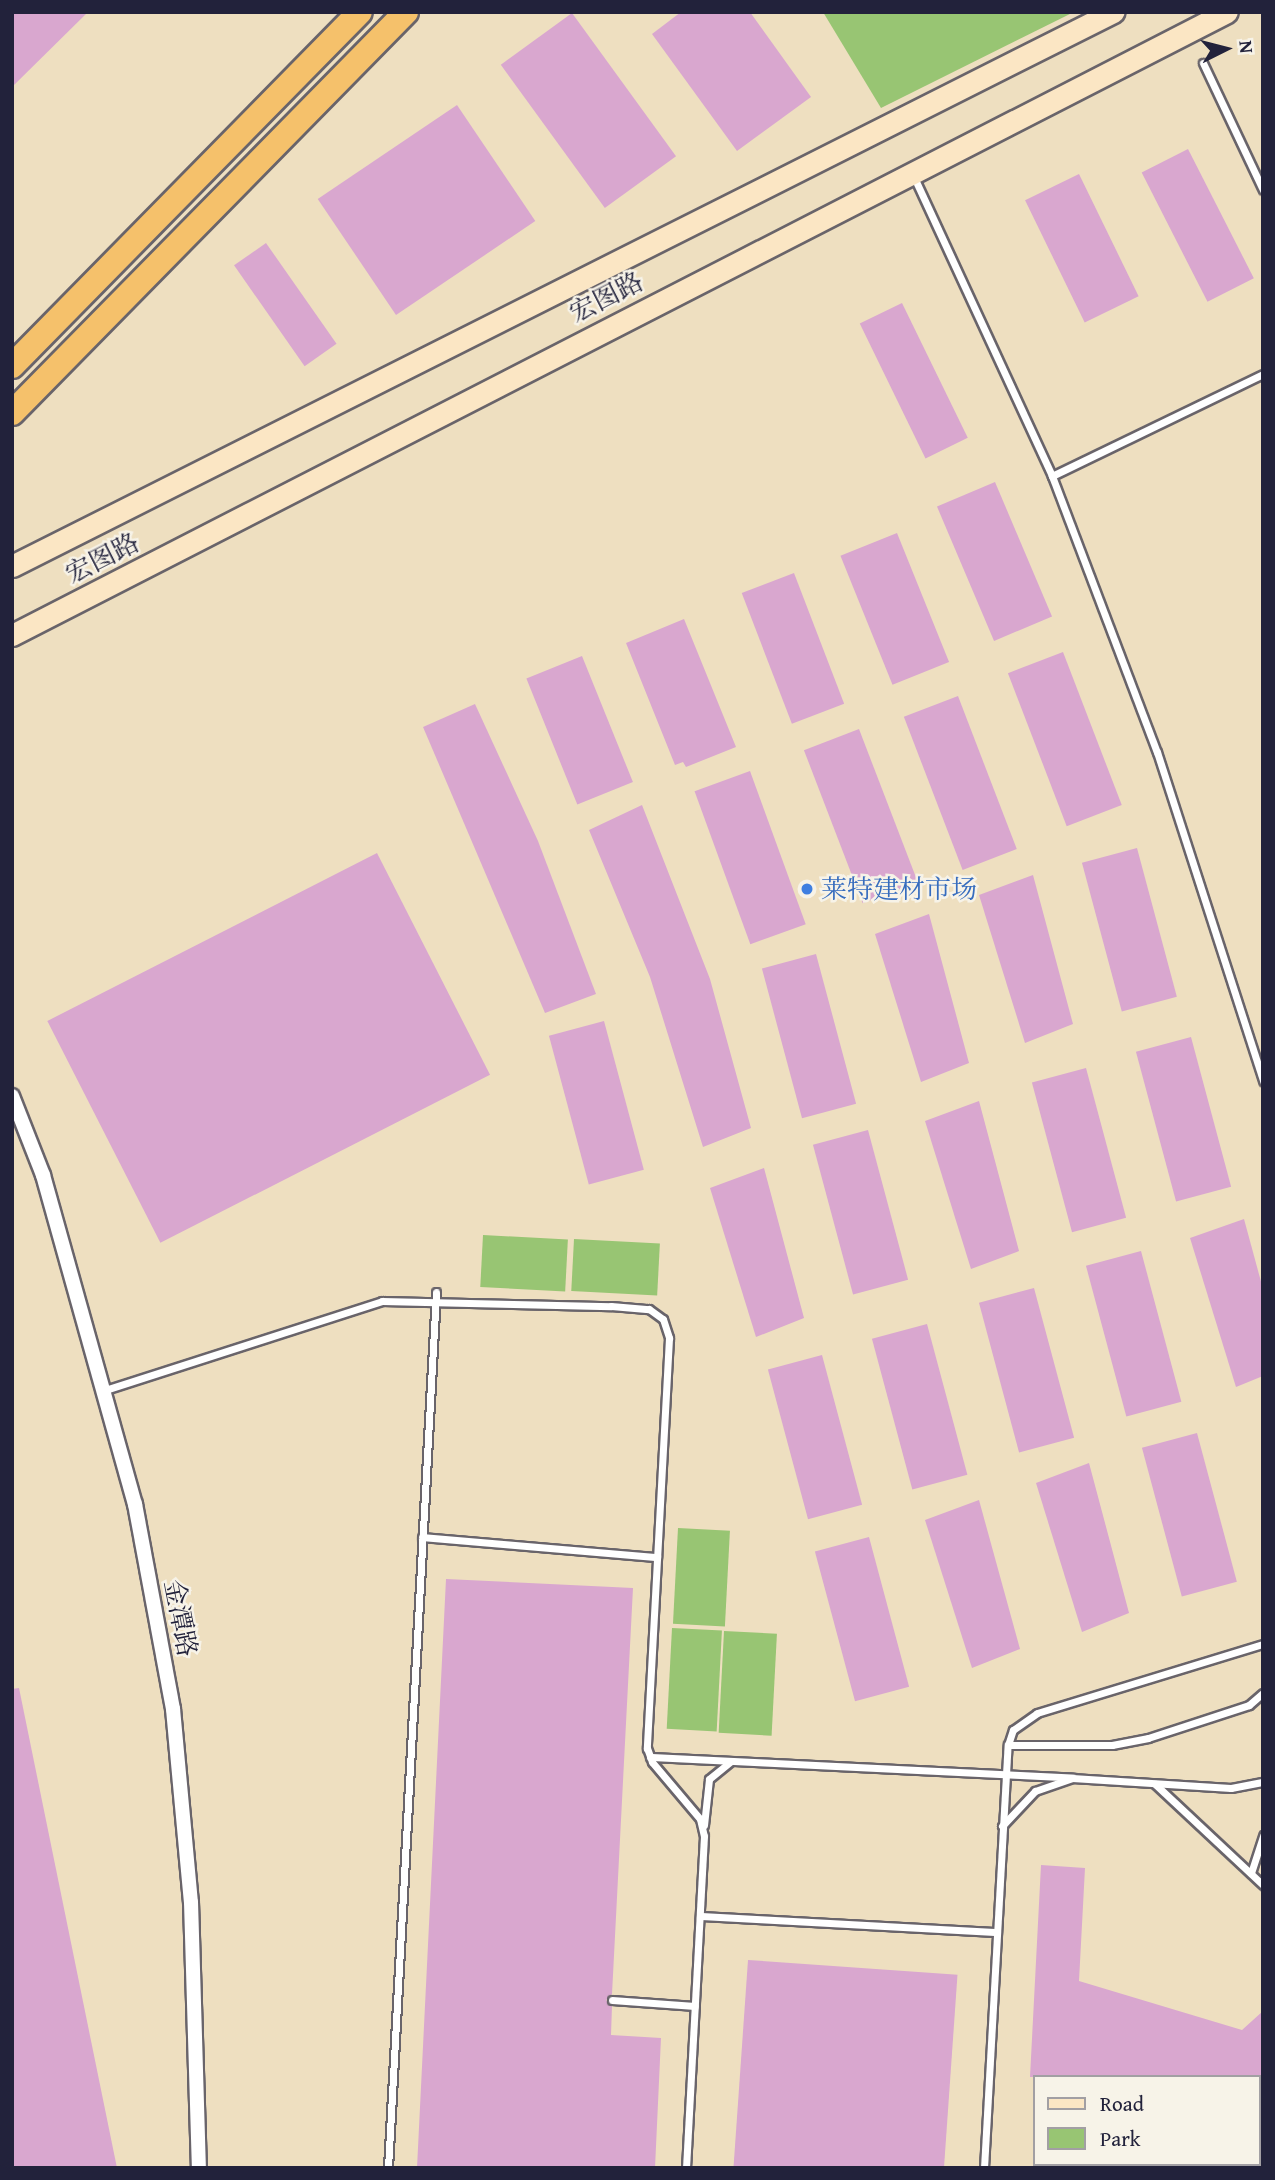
<!DOCTYPE html>
<meta charset="utf-8">
<style>
body{margin:0}
#map{position:relative;width:1275px;height:2180px;overflow:hidden;background:#eedfc0;font-family:"Gentium Book Plus","Noto Serif SC",serif}
div>[style]{position:absolute}
[style*='--x']{left:calc(var(--x)*1px);top:calc(var(--y)*1px);width:calc(var(--w)*1px);rotate:calc(var(--a)*1deg)}
.green>*{inset:0;background:#98c573;transform-origin:0 0}
.building>*{inset:0;background:#d9a7cf;transform-origin:0 0}
.roads{filter:drop-shadow(2px 0 #69646a) drop-shadow(-2px 0 #69646a) drop-shadow(0 2px #69646a) drop-shadow(0 -2px #69646a)}
.service>*{height:7px;margin:-3.5px;padding:0 3.5px;transform-origin:3.5px;border-radius:3.5px;background:#fff}
.minor>*{height:14px;margin:-7px;padding:0 7px;transform-origin:7px;border-radius:7px;background:#fff}
.secondary>*{height:21px;margin:-10.5px;padding:0 10.5px;transform-origin:10.5px;border-radius:10.5px;background:#fbe6c4}
.trunk>*{height:24px;margin:-12px;padding:0 12px;transform-origin:12px;border-radius:12px;background:#f5c16b}
.dots>*{width:19px;height:19px;translate:-50% -50%;box-sizing:border-box;border:4px solid #f7f3e8;border-radius:50%}
span{translate:-50% -50%;white-space:nowrap;text-align:center;line-height:1.15;-webkit-text-stroke:5px #f7f3e8;paint-order:stroke}
.street-label{font-size:26px;color:#22223b}
.shop-label{font-size:26px;color:#366cbe}
.left{translate:0 -50%;text-align:left}
.frame{position:absolute;inset:0;border:14px solid #22223b;pointer-events:none}
.legend{position:absolute;left:1033px;top:2075px;width:228px;height:91px;box-sizing:border-box;background:#f7f3e8;border:2px solid #a29fa3;margin:0;padding:9px 12px;list-style:none;font-size:21px;color:#22223b}
.legend li{display:flex;align-items:center;gap:14px;height:35px}
.legend b{width:35px;border:2px solid #a29fa3}
.north{position:absolute;left:1191px;top:14px;width:70px;height:70px;-webkit-text-stroke:5px #f7f3e8;paint-order:stroke;rotate:84deg;font-size:19px;font-weight:700;line-height:28px;text-align:center;color:#22223b}
.north::after{content:'';display:block;margin:auto;width:24px;height:32px;background:#22223b;clip-path:polygon(50% 0,100% 100%,50% 72%,0 100%)}
</style>
<div id="map">
<div class="green">
<i style="clip-path:polygon(823px 12px,1074px 12px,881px 108px)"></i>
<i style="left:483px;top:1235px;width:85px;height:52px;rotate:3deg"></i>
<i style="left:574px;top:1239px;width:86px;height:52px;rotate:3deg"></i>
<i style="left:678px;top:1528px;width:52px;height:96px;rotate:3deg"></i>
<i style="left:672px;top:1628px;width:50px;height:101px;rotate:3deg"></i>
<i style="left:724px;top:1631px;width:53px;height:102px;rotate:3deg"></i>
</div>
<div class="building">
<i style="clip-path:polygon(12px 12px,88px 12px,12px 87px)"></i>
<i style="clip-path:polygon(681px 12px,750px 12px,811px 97px,737px 151px,652px 34px)"></i>
<i style="left:572px;top:13px;width:177px;height:88px;rotate:54deg"></i>
<i style="left:457px;top:105px;width:140px;height:168px;rotate:56deg"></i>
<i style="left:1188px;top:149px;width:145px;height:52px;rotate:63deg"></i>
<i style="left:1079px;top:174px;width:136px;height:60px;rotate:64deg"></i>
<i style="left:266px;top:243px;width:123px;height:39px;rotate:55deg"></i>
<i style="left:902px;top:303px;width:150px;height:47px;rotate:64deg"></i>
<i style="left:995px;top:482px;width:146px;height:63px;rotate:67deg"></i>
<i style="left:897px;top:533px;width:139px;height:61px;rotate:68deg"></i>
<i style="left:794px;top:573px;width:140px;height:56px;rotate:69deg"></i>
<i style="clip-path:polygon(684px 619px,736px 747px,686px 767px,683px 762px,675px 765px,626px 643px)"></i>
<i style="left:1063px;top:652px;width:164px;height:59px;rotate:69deg"></i>
<i style="left:582px;top:656px;width:136px;height:60px;rotate:68deg"></i>
<i style="left:958px;top:696px;width:164px;height:58px;rotate:69deg"></i>
<i style="clip-path:polygon(475px 704px,538px 841px,596px 994px,545px 1013px,423px 727px)"></i>
<i style="left:859px;top:729px;width:164px;height:59px;rotate:69deg"></i>
<i style="left:750px;top:771px;width:163px;height:59px;rotate:70deg"></i>
<i style="clip-path:polygon(642px 805px,710px 979px,751px 1128px,703px 1147px,650px 977px,589px 830px)"></i>
<i style="left:1137px;top:848px;width:154px;height:57px;rotate:75deg"></i>
<i style="left:377px;top:853px;width:249px;height:370px;rotate:63deg"></i>
<i style="clip-path:polygon(1033px 875px,1073px 1024px,1025px 1043px,979px 895px)"></i>
<i style="clip-path:polygon(929px 914px,969px 1063px,921px 1082px,875px 934px)"></i>
<i style="left:816px;top:954px;width:155px;height:56px;rotate:75deg"></i>
<i style="left:604px;top:1021px;width:154px;height:57px;rotate:75deg"></i>
<i style="left:1191px;top:1037px;width:155px;height:57px;rotate:75deg"></i>
<i style="left:1086px;top:1068px;width:155px;height:56px;rotate:75deg"></i>
<i style="clip-path:polygon(979px 1101px,1019px 1251px,971px 1269px,925px 1121px)"></i>
<i style="left:868px;top:1130px;width:155px;height:57px;rotate:75deg"></i>
<i style="clip-path:polygon(764px 1168px,804px 1318px,756px 1337px,710px 1188px)"></i>
<i style="clip-path:polygon(1244px 1219px,1263px 1289px,1263px 1376px,1236px 1387px,1190px 1238px)"></i>
<i style="left:1141px;top:1251px;width:156px;height:57px;rotate:75deg"></i>
<i style="left:1034px;top:1288px;width:155px;height:57px;rotate:75deg"></i>
<i style="left:927px;top:1324px;width:156px;height:57px;rotate:75deg"></i>
<i style="left:822px;top:1355px;width:155px;height:56px;rotate:75deg"></i>
<i style="left:1197px;top:1433px;width:154px;height:57px;rotate:75deg"></i>
<i style="clip-path:polygon(1089px 1463px,1129px 1613px,1082px 1632px,1036px 1483px)"></i>
<i style="clip-path:polygon(979px 1500px,1020px 1649px,972px 1668px,925px 1520px)"></i>
<i style="left:869px;top:1537px;width:155px;height:56px;rotate:75deg"></i>
<i style="clip-path:polygon(446px 1579px,633px 1588px,612px 1994px,606px 2000px,612px 2006px,611px 2035px,661px 2038px,655px 2168px,417px 2168px)"></i>
<i style="clip-path:polygon(19px 1688px,117px 2168px,12px 2168px,12px 1689px)"></i>
<i style="clip-path:polygon(1041px 1865px,1085px 1868px,1079px 1981px,1242px 2030px,1263px 2011px,1263px 2077px,1030px 2077px)"></i>
<i style="left:748px;top:1960px;width:210px;height:208px;rotate:4deg"></i>
</div>
<div class="roads">
<div class="service">
<i style="--x:1203;--y:63;--w:140;--a:64.7"></i>
<i style="--x:913;--y:175;--w:332;--a:65.2"></i>
<i style="--x:1052;--y:476;--w:295;--a:69.2"></i>
<i style="--x:1157;--y:752;--w:346;--a:72.1"></i>
<i style="--x:1052;--y:476;--w:234;--a:-25.8"></i>
<i style="--x:105;--y:1390;--w:291;--a:-17.8"></i>
<i style="--x:382;--y:1301;--w:229;--a:1.3"></i>
<i style="--x:611;--y:1306;--w:38;--a:5"></i>
<i style="--x:649;--y:1309;--w:17;--a:36"></i>
<i style="--x:663;--y:1319;--w:20;--a:72"></i>
<i style="--x:669;--y:1338;--w:411;--a:93.1"></i>
<i style="--x:647;--y:1748;--w:15;--a:70"></i>
<i style="--x:652;--y:1762;--w:75;--a:49.9"></i>
<i style="--x:700;--y:1819;--w:17;--a:77"></i>
<i style="--x:704;--y:1836;--w:332;--a:93.1"></i>
<i style="--x:422;--y:1537;--w:236;--a:4.9"></i>
<i style="--x:1008;--y:1745;--w:16;--a:-72"></i>
<i style="--x:1013;--y:1730;--w:29;--a:-35"></i>
<i style="--x:1037;--y:1713;--w:236;--a:-17"></i>
<i style="--x:650;--y:1757;--w:423;--a:2.8"></i>
<i style="--x:1155;--y:1784;--w:148;--a:43.1"></i>
<i style="--x:704;--y:1825;--w:46;--a:-83.8"></i>
<i style="--x:709;--y:1779;--w:28;--a:-39"></i>
<i style="--x:1002;--y:1826;--w:48;--a:-46.7"></i>
<i style="--x:1035;--y:1791;--w:39;--a:-19"></i>
<i style="--x:1072;--y:1778;--w:159;--a:3.6"></i>
<i style="--x:1231;--y:1788;--w:33;--a:-11"></i>
<i style="--x:1251;--y:1873;--w:40;--a:-72"></i>
<i style="--x:700;--y:1916;--w:296;--a:3.1"></i>
<i style="--x:612;--y:2000;--w:83;--a:4.1"></i>
<i style="--x:1259;--y:2122;--w:5;--a:-37"></i>
<i style="--x:388;--y:2168;--w:877;--a:-86.86"></i>
<i style="--x:984;--y:2168;--w:424;--a:-86.8"></i>
<i style="--x:1008;--y:1745;--w:104;--a:0"></i>
<i style="--x:1112;--y:1745;--w:37;--a:-11"></i>
<i style="--x:1148;--y:1738;--w:106;--a:-18.1"></i>
<i style="--x:1249;--y:1705;--w:18;--a:-41"></i>
<i style="--x:1209;--y:2168;--w:6;--a:-45"></i>
</div>
<div class="minor">
<i style="--x:12;--y:1096;--w:85;--a:68.6"></i>
<i style="--x:43;--y:1175;--w:342;--a:74.4"></i>
<i style="--x:135;--y:1504;--w:208;--a:79.5"></i>
<i style="--x:173;--y:1709;--w:194;--a:84.7"></i>
<i style="--x:191;--y:1902;--w:266;--a:88.3"></i>
</div>
<div class="secondary">
<i style="--x:12;--y:566;--w:1233;--a:-26.71"></i>
<i style="--x:12;--y:635;--w:1365;--a:-27.15"></i>
</div>
<div class="trunk">
<i style="--x:12;--y:366;--w:496;--a:-45.5"></i>
<i style="--x:12;--y:413;--w:562;--a:-45.5"></i>
</div>
</div>
<div class="dots">
<i style="left:807px;top:889px;background:#3f7fe0"></i>
</div>
<div class="street-label">
<span style="left:606px;top:297px;rotate:-27deg">宏图路</span>
<span style="left:102px;top:558px;rotate:-27deg">宏图路</span>
<span style="left:181px;top:1618px;rotate:79deg">金潭路</span>
</div>
<div class="shop-label">
<span class="left" style="left:821px;top:889px">莱特建材市场</span>
</div>
<div class="frame"></div>
<ul class="legend">
<li><b style="height:9px;background:#fbe6c4"></b>Road</li>
<li><b style="height:19px;background:#98c573"></b>Park</li>
</ul>
<div class="north">N</div>
</div>
